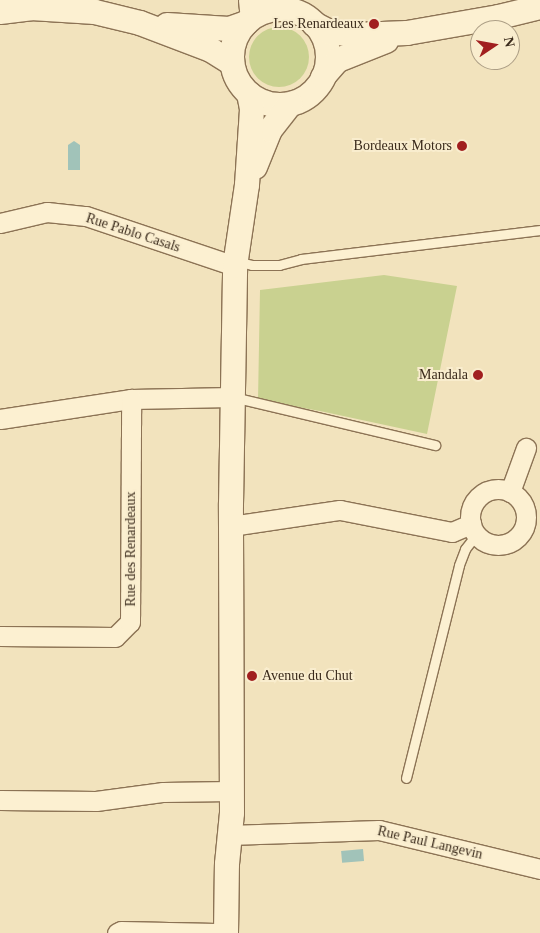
<!DOCTYPE html>
<style>
body{margin:0}
#map{position:relative;width:540px;height:933px;overflow:hidden;background:#f2e3bd;font-family:"Times New Roman",serif}
div>[style]{position:absolute}
[style*='--x']{left:calc(var(--x)*1px);top:calc(var(--y)*1px);width:calc(var(--w)*1px);rotate:calc(var(--a)*1deg)}
.green>*{inset:0;background:#c9d190}
.round{border-radius:50%}
.water>*{inset:0;background:#a1c3b9;transform-origin:0 0}
.roads{filter:drop-shadow(1px 0 #8c7355) drop-shadow(-1px 0 #8c7355) drop-shadow(0 1px #8c7355) drop-shadow(0 -1px #8c7355)}
.service>*{height:9px;margin:-4.5px;padding:0 4.5px;transform-origin:4.5px;border-radius:4.5px;background:#fcf0d1}
.minor>*{height:19px;margin:-9.5px;padding:0 9.5px;transform-origin:9.5px;border-radius:9.5px;background:#fcf0d1}
.minor>.ring{margin:-9.5px;padding:0;box-sizing:content-box;background:none;border:19px solid #fcf0d1;border-radius:50%}
.tertiary>*{height:24px;margin:-12px;padding:0 12px;transform-origin:12px;border-radius:12px;background:#fcf0d1}
.tertiary>.ring{margin:-12px;padding:0;box-sizing:content-box;background:none;border:24px solid #fcf0d1;border-radius:50%}
.dots>*{width:14px;height:14px;translate:-50% -50%;box-sizing:border-box;border:2px solid #f9edce;border-radius:50%}
span{translate:-50% -50%;white-space:nowrap;text-align:center;line-height:1.15;-webkit-text-stroke:4px #f9edce;paint-order:stroke}
.poi-label{font-size:14px;color:#3a2a1b}
.right{translate:-100% -50%;text-align:right}
.left{translate:0 -50%;text-align:left}
.street-label{font-size:14px;color:#3a2a1b}
.north{position:absolute;left:470px;top:20px;width:50px;height:50px;box-sizing:border-box;background:#f9edce;border:1px solid #ad9f86;border-radius:50%;rotate:78deg;font-size:14px;font-weight:700;line-height:20px;text-align:center;color:#3a2a1b}
.north::after{content:'';display:block;margin:auto;width:18px;height:22px;background:#a11f1f;clip-path:polygon(50% 0,100% 100%,50% 72%,0 100%)}
</style>
<div id="map">
<div class="green">
<i class="round" style="left:249px;top:27px;width:60px;height:60px"></i>
<i style="clip-path:polygon(384px 275px,457px 286px,427px 434px,320px 411px,258px 400px,260px 290px)"></i>
</div>
<div class="water">
<i style="clip-path:polygon(74px 141px,80px 145px,80px 170px,68px 170px,68px 145px)"></i>
<i style="left:363px;top:849px;width:12px;height:22px;rotate:85deg"></i>
</div>
<div class="roads">
<div class="service">
<i style="--x:236;--y:261;--w:16;--a:14"></i>
<i style="--x:252;--y:265;--w:27;--a:0"></i>
<i style="--x:279;--y:265;--w:23;--a:-15"></i>
<i style="--x:301;--y:259;--w:241;--a:-6.9"></i>
<i style="--x:233;--y:397;--w:208;--a:13.4"></i>
<i style="--x:406;--y:778;--w:219;--a:-76"></i>
<i style="--x:459;--y:565;--w:17;--a:-69"></i>
<i style="--x:465;--y:549;--w:18;--a:-52"></i>
</div>
<div class="minor">
<i style="--x:248;--y:0;--w:19;--a:84"></i>
<i style="--x:266;--y:0;--w:16;--a:35"></i>
<i style="--x:0;--y:223;--w:48;--a:-13.2"></i>
<i style="--x:47;--y:212;--w:39;--a:6"></i>
<i style="--x:86;--y:216;--w:157;--a:18.6"></i>
<i style="--x:0;--y:419;--w:133;--a:-8.7"></i>
<i style="--x:131;--y:399;--w:101;--a:-1.1"></i>
<i class="ring" style="left:470px;top:489px;width:37px;height:37px"></i>
<i style="--x:510;--y:492;--w:47;--a:-70"></i>
<i style="--x:231;--y:526;--w:110;--a:-8.4"></i>
<i style="--x:340;--y:510;--w:114;--a:11.1"></i>
<i style="--x:452;--y:532;--w:21;--a:-23"></i>
<i style="--x:0;--y:636;--w:115;--a:0.5"></i>
<i style="--x:115;--y:637;--w:21;--a:-45"></i>
<i style="--x:130;--y:622;--w:223;--a:-89.7"></i>
<i style="--x:0;--y:800;--w:96;--a:0.6"></i>
<i style="--x:96;--y:801;--w:68;--a:-7.7"></i>
<i style="--x:163;--y:792;--w:68;--a:-0.8"></i>
<i style="--x:229;--y:835;--w:150;--a:-1.9"></i>
<i style="--x:379;--y:830;--w:166;--a:13.6"></i>
<i style="--x:117;--y:933;--w:4;--a:-27"></i>
<i style="--x:121;--y:931;--w:95;--a:1.2"></i>
</div>
<div class="tertiary">
<i class="ring" style="left:232px;top:9px;width:72px;height:72px"></i>
<i style="--x:0;--y:12;--w:31;--a:-7"></i>
<i style="--x:31;--y:8;--w:64;--a:3.6"></i>
<i style="--x:95;--y:12;--w:46;--a:13.7"></i>
<i style="--x:140;--y:23;--w:76;--a:20.8"></i>
<i style="--x:211;--y:50;--w:25;--a:32"></i>
<i style="--x:314;--y:24;--w:18;--a:27"></i>
<i style="--x:330;--y:32;--w:26;--a:7"></i>
<i style="--x:356;--y:35;--w:51;--a:-2.2"></i>
<i style="--x:407;--y:33;--w:93;--a:-9.9"></i>
<i style="--x:499;--y:17;--w:42;--a:-13.7"></i>
<i style="--x:167;--y:25;--w:62;--a:3.7"></i>
<i style="--x:229;--y:29;--w:18;--a:-19"></i>
<i style="--x:323;--y:77;--w:23;--a:-49"></i>
<i style="--x:338;--y:60;--w:52;--a:-21.6"></i>
<i style="--x:255;--y:167;--w:40;--a:-68"></i>
<i style="--x:270;--y:130;--w:33;--a:-52"></i>
<i style="--x:226;--y:933;--w:69;--a:-89.2"></i>
<i style="--x:227;--y:864;--w:51;--a:-84.4"></i>
<i style="--x:232;--y:813;--w:309;--a:-90.2"></i>
<i style="--x:231;--y:504;--w:238;--a:-89"></i>
<i style="--x:235;--y:266;--w:82;--a:-81.6"></i>
<i style="--x:247;--y:185;--w:76;--a:-86.2"></i>
<i style="--x:252;--y:109;--w:15;--a:-101"></i>
</div>
</div>
<div class="dots">
<i style="left:374px;top:24px;background:#a11f1f"></i>
<i style="left:462px;top:146px;background:#a11f1f"></i>
<i style="left:478px;top:375px;background:#a11f1f"></i>
<i style="left:252px;top:676px;background:#a11f1f"></i>
</div>
<div class="poi-label">
<span class="right" style="left:364px;top:24px">Les Renardeaux</span>
<span class="right" style="left:452px;top:146px">Bordeaux Motors</span>
<span class="right" style="left:468px;top:375px">Mandala</span>
<span class="left" style="left:262px;top:676px">Avenue du Chut</span>
</div>
<div class="street-label">
<span style="left:133px;top:233px;rotate:18deg">Rue Pablo Casals</span>
<span style="left:131px;top:549px;rotate:-90deg">Rue des Renardeaux</span>
<span style="left:430px;top:843px;rotate:13deg">Rue Paul Langevin</span>
</div>
<div class="north">N</div>
</div>
